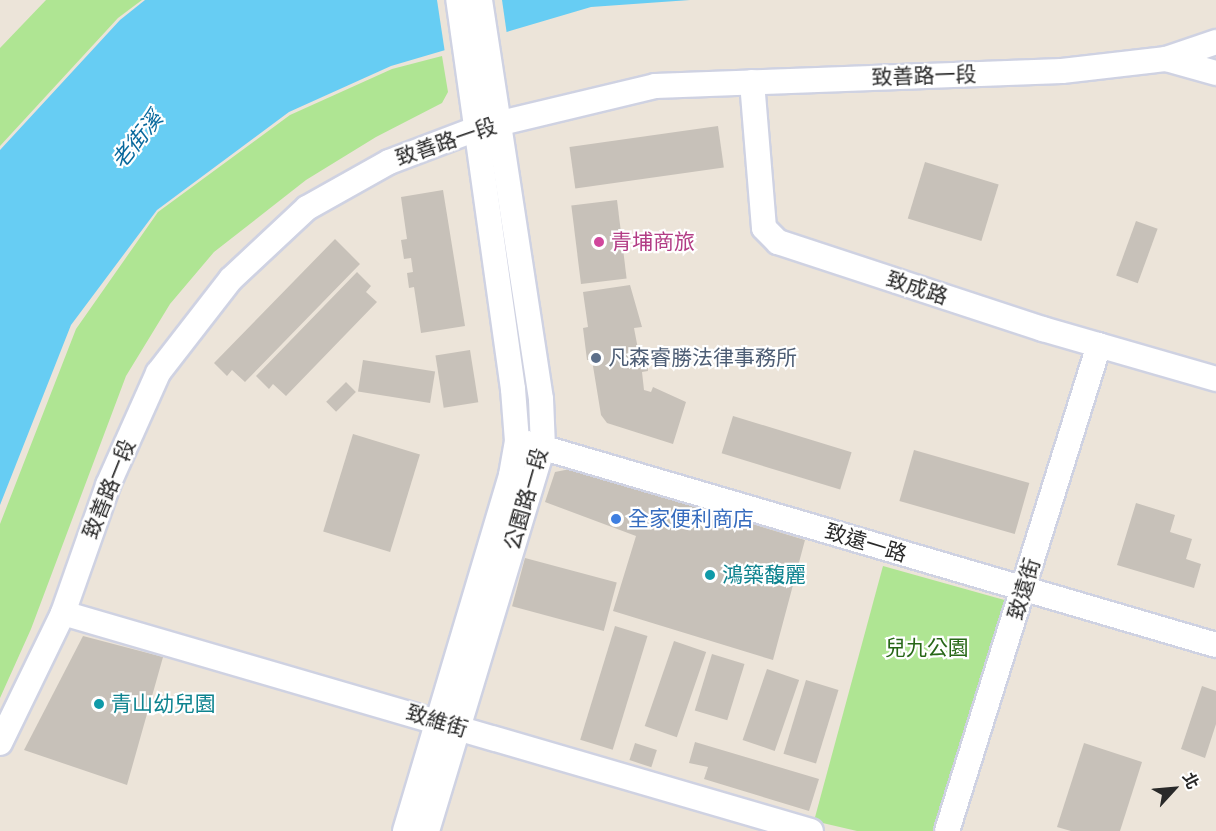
<!DOCTYPE html>
<meta charset="utf-8">
<style>
body{margin:0}
#map{position:relative;width:1216px;height:831px;overflow:hidden;background:#ece4d9;font-family:"DM Sans","Noto Sans TC",sans-serif}
div>[style]{position:absolute}
[style*='--x']{left:calc(var(--x)*1px);top:calc(var(--y)*1px);width:calc(var(--w)*1px);rotate:calc(var(--a)*1deg)}
.green>*{inset:0;background:#afe593}
.water>*{inset:0;background:#67cdf3}
.pier>*{inset:0;background:#ece4d9}
.building>*{inset:0;background:#c7c1b9;transform-origin:0 0}
.roads{filter:drop-shadow(2px 0 #cfd2e2) drop-shadow(-2px 0 #cfd2e2) drop-shadow(0 2px #cfd2e2) drop-shadow(0 -2px #cfd2e2)}
.minor>*{height:24px;margin:-12px;padding:0 12px;transform-origin:12px;border-radius:12px;background:#fff}
.dots>*{width:16px;height:16px;translate:-50% -50%;box-sizing:border-box;border:3px solid #fff;border-radius:50%}
span{translate:-50% -50%;white-space:nowrap;text-align:center;line-height:1.15;-webkit-text-stroke:4.5px #fff;paint-order:stroke}
.street-label{font-size:21px;color:#292929}
.hotel-label{font-size:21px;color:#b23c85}
.left{translate:0 -50%;text-align:left}
.service-label{font-size:21px;color:#4e5e75}
.shop-label{font-size:21px;color:#366cbe}
.culture-label{font-size:21px;color:#0d838f}
.park-label{font-size:21px;color:#276717}
.water-label{font-size:22px;color:#08699d;font-style:italic}
.north{position:absolute;left:1144px;top:759px;width:60px;height:60px;-webkit-text-stroke:4px #fff;paint-order:stroke;rotate:64deg;font-size:16px;font-weight:700;line-height:24px;text-align:center;color:#292929}
.north::after{content:'';display:block;margin:auto;width:21px;height:27px;background:#292929;clip-path:polygon(50% 0,100% 100%,50% 72%,0 100%)}
</style>
<div id="map">
<div class="green">
<i style="clip-path:polygon(46px 0,142px 0,118px 18px,0 146px,0 48px)"></i>
<i style="clip-path:polygon(442px 56px,448px 92px,442px 103px,376px 137px,306px 180px,214px 252px,170px 304px,126px 376px,31px 629px,0 698px,0 524px,76px 329px,158px 212px,290px 115px,392px 69px)"></i>
<i style="clip-path:polygon(883px 566px,1008px 601px,937px 831px,857px 831px,814px 821px)"></i>
</div>
<div class="water">
<i style="clip-path:polygon(145px 0,690px 0,591px 7px,391px 66px,289px 112px,157px 210px,71px 325px,0 505px,0 150px,120px 20px)"></i>
</div>
<div class="pier">
<i style="clip-path:polygon(437px 0,502px 0,507px 35px,445px 53px)"></i>
</div>
<div class="building">
<i style="left:718px;top:126px;width:42px;height:150px;rotate:82deg"></i>
<i style="left:925px;top:162px;width:77px;height:59px;rotate:17deg"></i>
<i style="clip-path:polygon(443px 190px,465px 326px,421px 333px,414px 287px,409px 288px,407px 273px,413px 272px,411px 258px,404px 259px,401px 240px,407px 239px,401px 197px)"></i>
<i style="left:617px;top:200px;width:79px;height:46px;rotate:83deg"></i>
<i style="left:1136px;top:221px;width:23px;height:58px;rotate:20deg"></i>
<i style="clip-path:polygon(335px 239px,360px 264px,245px 382px,232px 370px,227px 376px,214px 363px)"></i>
<i style="clip-path:polygon(357px 272px,371px 286px,366px 292px,377px 302px,286px 396px,273px 384px,269px 389px,256px 376px)"></i>
<i style="clip-path:polygon(630px 285px,642px 327px,634px 328px,638px 349px,644px 348px,648px 371px,642px 372px,644px 390px,651px 392px,653px 387px,686px 402px,673px 444px,607px 423px,601px 415px,592px 360px,587px 360px,583px 328px,588px 327px,583px 292px)"></i>
<i style="left:470px;top:350px;width:53px;height:35px;rotate:81deg"></i>
<i style="left:363px;top:360px;width:73px;height:32px;rotate:9deg"></i>
<i style="left:346px;top:382px;width:14px;height:28px;rotate:45deg"></i>
<i style="left:733px;top:416px;width:124px;height:39px;rotate:17deg"></i>
<i style="left:353px;top:434px;width:70px;height:102px;rotate:17deg"></i>
<i style="left:914px;top:450px;width:120px;height:53px;rotate:16deg"></i>
<i style="clip-path:polygon(570px 469px,805px 540px,773px 660px,613px 611px,636px 536px,545px 502px,555px 472px)"></i>
<i style="clip-path:polygon(1136px 503px,1175px 515px,1170px 532px,1192px 539px,1186px 559px,1201px 564px,1194px 588px,1117px 565px)"></i>
<i style="left:525px;top:558px;width:95px;height:50px;rotate:15deg"></i>
<i style="left:615px;top:626px;width:34px;height:119px;rotate:17deg"></i>
<i style="clip-path:polygon(83px 636px,163px 657px,127px 785px,24px 750px)"></i>
<i style="left:674px;top:641px;width:34px;height:90px;rotate:19deg"></i>
<i style="left:712px;top:654px;width:34px;height:59px;rotate:17deg"></i>
<i style="left:767px;top:669px;width:34px;height:75px;rotate:19deg"></i>
<i style="left:806px;top:680px;width:34px;height:77px;rotate:17deg"></i>
<i style="clip-path:polygon(1202px 686px,1216px 691px,1216px 724px,1205px 758px,1181px 749px)"></i>
<i style="clip-path:polygon(695px 742px,819px 779px,809px 811px,704px 779px,708px 767px,689px 763px)"></i>
<i style="left:635px;top:743px;width:23px;height:18px;rotate:18deg"></i>
<i style="clip-path:polygon(1084px 743px,1142px 762px,1120px 831px,1071px 831px,1057px 827px)"></i>
</div>
<div class="roads">
<div class="minor">
<i style="--x:1166;--y:59;--w:52;--a:15.6"></i>
<i style="--x:752;--y:82;--w:146;--a:85.3"></i>
<i style="--x:764;--y:228;--w:20;--a:45"></i>
<i style="--x:778;--y:242;--w:279;--a:18.2"></i>
<i style="--x:1043;--y:329;--w:180;--a:16.1"></i>
<i style="--x:527;--y:443;--w:718;--a:16.34"></i>
<i style="--x:63;--y:613;--w:779;--a:16.25"></i>
<i style="--x:0;--y:743;--w:144;--a:-64.1"></i>
<i style="--x:63;--y:613;--w:136;--a:-70.6"></i>
<i style="--x:108;--y:485;--w:123;--a:-65.9"></i>
<i style="--x:158;--y:373;--w:119;--a:-52.2"></i>
<i style="--x:231;--y:279;--w:104;--a:-43.1"></i>
<i style="--x:307;--y:208;--w:94;--a:-29.3"></i>
<i style="--x:389;--y:162;--w:93;--a:-20.8"></i>
<i style="--x:476;--y:129;--w:184;--a:-13.5"></i>
<i style="--x:655;--y:86;--w:407;--a:-2.1"></i>
<i style="--x:1062;--y:71;--w:105;--a:-6.6"></i>
<i style="--x:1166;--y:59;--w:53;--a:-18.8"></i>
<i style="--x:405;--y:831;--w:371;--a:-73.4"></i>
<i style="--x:511;--y:475;--w:35;--a:-80"></i>
<i style="--x:517;--y:441;--w:52;--a:-94.4"></i>
<i style="--x:513;--y:389;--w:393;--a:-98"></i>
<i style="--x:427;--y:831;--w:401;--a:-73.2"></i>
<i style="--x:543;--y:447;--w:48;--a:-92.4"></i>
<i style="--x:541;--y:399;--w:404;--a:-98.7"></i>
<i style="--x:947;--y:831;--w:509;--a:-72.63"></i>
</div>
</div>
<div class="dots">
<i style="left:599px;top:242px;background:#d1479c"></i>
<i style="left:596px;top:358px;background:#5c6f8a"></i>
<i style="left:616px;top:519px;background:#3f7fe0"></i>
<i style="left:710px;top:575px;background:#0f9aa8"></i>
<i style="left:99px;top:704px;background:#0f9aa8"></i>
</div>
<div class="street-label">
<span style="left:924px;top:76px;rotate:-2deg">致善路一段</span>
<span style="left:446px;top:142px;rotate:-19deg">致善路一段</span>
<span style="left:917px;top:288px;rotate:18deg">致成路</span>
<span style="left:109px;top:489px;rotate:-68deg">致善路一段</span>
<span style="left:526px;top:499px;rotate:-74deg">公園路一段</span>
<span style="left:866px;top:543px;rotate:17deg">致遠一路</span>
<span style="left:1024px;top:589px;rotate:-73deg">致遠街</span>
<span style="left:437px;top:721px;rotate:17deg">致維街</span>
</div>
<div class="hotel-label">
<span class="left" style="left:611px;top:242px">青埔商旅</span>
</div>
<div class="service-label">
<span class="left" style="left:608px;top:358px">凡森睿勝法律事務所</span>
</div>
<div class="shop-label">
<span class="left" style="left:628px;top:519px">全家便利商店</span>
</div>
<div class="culture-label">
<span class="left" style="left:722px;top:575px">鴻築馥麗</span>
<span class="left" style="left:111px;top:704px">青山幼兒園</span>
</div>
<div class="park-label">
<span style="left:927px;top:648px">兒九公園</span>
</div>
<div class="water-label">
<span style="left:137px;top:140px;rotate:-51deg">老街溪</span>
</div>
<div class="north">北</div>
</div>
